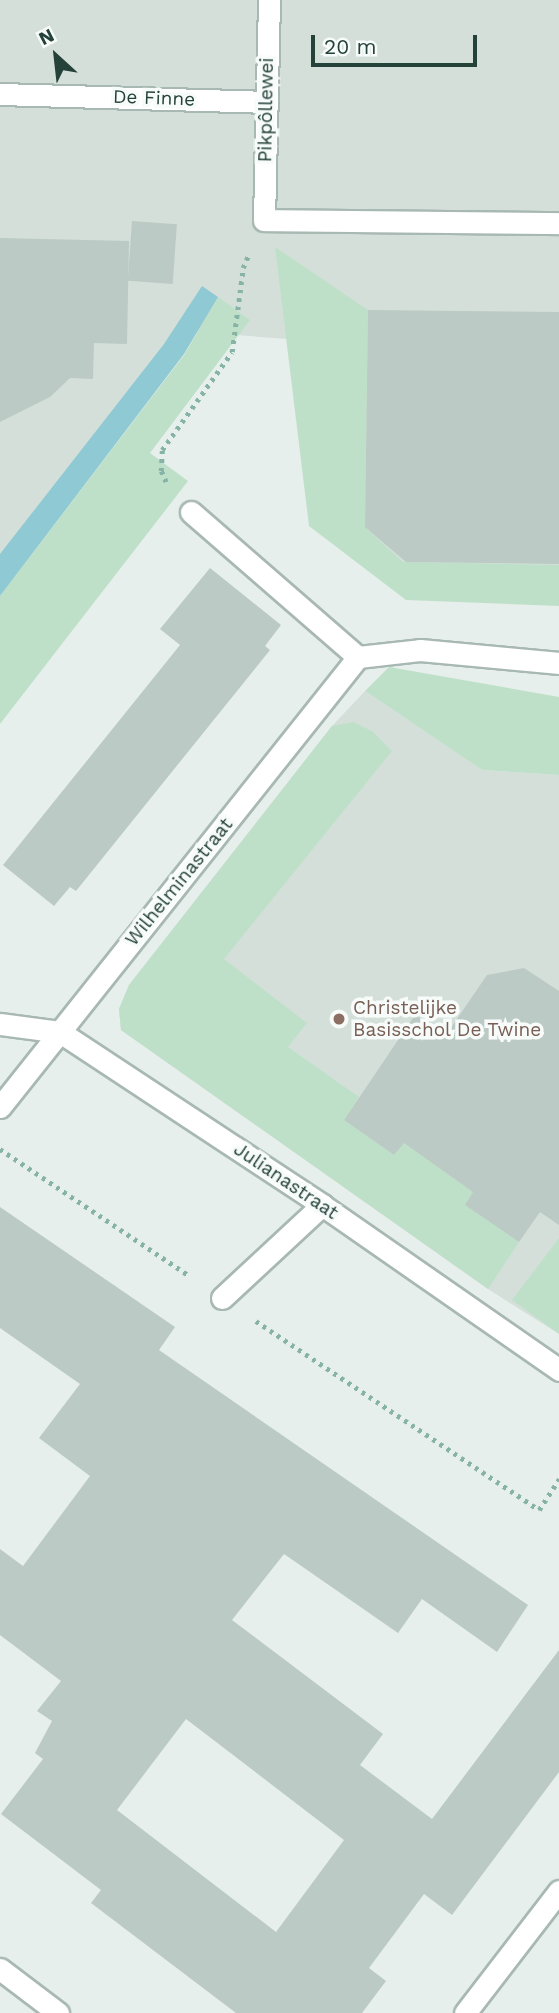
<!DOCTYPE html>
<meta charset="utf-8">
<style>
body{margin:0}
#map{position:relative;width:559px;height:2013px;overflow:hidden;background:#e6efeb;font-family:"Work Sans",sans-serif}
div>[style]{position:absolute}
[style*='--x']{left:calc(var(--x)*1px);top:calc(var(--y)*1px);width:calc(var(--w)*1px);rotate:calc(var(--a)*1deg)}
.built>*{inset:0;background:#d4dfda}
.green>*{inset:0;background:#bfe0c8}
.water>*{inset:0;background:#8ec9d4}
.building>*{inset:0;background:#bbcac4;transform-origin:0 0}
.path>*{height:4.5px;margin-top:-2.25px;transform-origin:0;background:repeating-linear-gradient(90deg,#86b3a5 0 3.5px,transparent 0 8.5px)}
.roads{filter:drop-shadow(2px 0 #a8b8b2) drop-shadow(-2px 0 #a8b8b2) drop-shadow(0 2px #a8b8b2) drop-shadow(0 -2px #a8b8b2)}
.minor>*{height:21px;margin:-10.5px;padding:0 10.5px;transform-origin:10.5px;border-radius:10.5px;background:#fff}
.dots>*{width:19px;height:19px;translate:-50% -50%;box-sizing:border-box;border:4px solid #f7fbf9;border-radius:50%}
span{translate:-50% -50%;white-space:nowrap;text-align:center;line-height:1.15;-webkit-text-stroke:7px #f7fbf9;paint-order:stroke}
.street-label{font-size:19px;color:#24423a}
.education-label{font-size:19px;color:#785e54}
.left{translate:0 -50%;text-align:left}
.north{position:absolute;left:21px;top:21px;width:70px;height:70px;-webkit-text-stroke:5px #f7fbf9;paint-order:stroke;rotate:333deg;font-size:19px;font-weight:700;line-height:28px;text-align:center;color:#24423a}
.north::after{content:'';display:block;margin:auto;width:24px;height:32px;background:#24423a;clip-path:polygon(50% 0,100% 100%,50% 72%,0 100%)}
.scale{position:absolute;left:311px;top:35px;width:166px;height:32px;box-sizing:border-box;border:4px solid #24423a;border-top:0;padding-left:9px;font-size:21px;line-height:24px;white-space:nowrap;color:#24423a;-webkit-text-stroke:5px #f7fbf9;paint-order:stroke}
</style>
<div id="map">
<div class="built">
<i style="clip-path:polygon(0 0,559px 0,559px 588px,411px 584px,334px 525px,326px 342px,185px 331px,0 577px)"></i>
<i style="clip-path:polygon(365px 691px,482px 770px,559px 775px,559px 1334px,488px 1289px,121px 1030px,119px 1009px,129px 985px,332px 726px)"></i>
</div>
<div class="green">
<i style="clip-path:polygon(275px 247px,368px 310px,365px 527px,403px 562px,559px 565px,559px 606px,406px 600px,309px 526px)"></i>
<i style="clip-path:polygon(218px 297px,250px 320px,150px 453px,188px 481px,0 724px,0 596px,184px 355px)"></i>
<i style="clip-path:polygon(389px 667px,559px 697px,559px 775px,482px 770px,365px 691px)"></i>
<i style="clip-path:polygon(353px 722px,372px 731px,392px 751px,224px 959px,307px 1023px,288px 1047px,359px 1097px,344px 1120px,394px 1155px,406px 1140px,473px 1192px,466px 1205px,519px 1242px,488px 1289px,121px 1030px,119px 1009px,129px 985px,332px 726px)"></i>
<i style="clip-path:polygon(559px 1238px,559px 1334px,512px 1300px)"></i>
</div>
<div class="water">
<i style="clip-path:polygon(202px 286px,218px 297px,184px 354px,0 596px,0 554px,164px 344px)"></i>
</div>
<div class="building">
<i style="left:132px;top:221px;width:45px;height:60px;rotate:4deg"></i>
<i style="clip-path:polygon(0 238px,129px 241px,127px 344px,94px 343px,93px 379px,70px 378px,50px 397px,0 422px)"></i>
<i style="clip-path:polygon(368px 310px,559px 312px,559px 564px,406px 562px,365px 527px)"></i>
<i style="clip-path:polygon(210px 568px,281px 625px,265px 646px,270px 650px,76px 891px,70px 887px,54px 906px,3px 865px,180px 645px,160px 629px)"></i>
<i style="clip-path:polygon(524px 968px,559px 991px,559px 1225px,540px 1212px,519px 1242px,465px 1205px,473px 1192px,404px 1143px,394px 1155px,344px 1120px,415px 1015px,446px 1035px,487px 975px)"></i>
<i style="clip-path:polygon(evenodd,0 1207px,175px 1327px,159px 1350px,528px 1605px,497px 1652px,422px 1599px,398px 1633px,284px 1554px,232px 1620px,383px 1734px,360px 1765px,432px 1819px,559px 1650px,559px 1772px,452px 1915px,424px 1894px,369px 1968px,386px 1981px,362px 2013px,236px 2013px,91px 1903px,101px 1890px,1px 1814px,43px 1759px,35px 1753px,52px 1721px,37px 1711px,61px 1681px,0 1635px,0 1549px,23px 1566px,90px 1476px,39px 1438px,80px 1384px,0 1328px,0 1207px,186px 1719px,344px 1840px,276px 1932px,117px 1810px,186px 1719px)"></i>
</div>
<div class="path">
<i style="--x:166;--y:482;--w:12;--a:-114"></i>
<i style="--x:161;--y:471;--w:21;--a:-87"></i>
<i style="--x:162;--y:450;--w:120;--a:-54.5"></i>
<i style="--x:232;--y:352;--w:85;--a:-82.5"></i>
<i style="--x:243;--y:268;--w:15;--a:-67"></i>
<i style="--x:0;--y:1149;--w:226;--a:33.8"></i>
<i style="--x:256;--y:1321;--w:340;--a:33.7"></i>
<i style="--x:539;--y:1510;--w:37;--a:-57"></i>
</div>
<div class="roads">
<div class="minor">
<i style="--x:269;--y:0;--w:220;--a:91.3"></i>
<i style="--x:264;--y:220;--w:295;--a:0.6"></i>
<i style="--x:0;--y:94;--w:267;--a:1.7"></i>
<i style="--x:191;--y:512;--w:221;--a:41"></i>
<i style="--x:0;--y:1024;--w:61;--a:7.6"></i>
<i style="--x:60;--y:1032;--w:314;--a:33.4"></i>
<i style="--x:322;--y:1205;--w:289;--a:34.8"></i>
<i style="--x:0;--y:1107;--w:575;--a:-51.5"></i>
<i style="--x:358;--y:657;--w:62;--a:-6.4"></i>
<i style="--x:420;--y:650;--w:140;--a:5.3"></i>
<i style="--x:222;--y:1298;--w:137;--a:-42.9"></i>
<i style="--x:0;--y:1969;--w:73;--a:37.2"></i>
<i style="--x:465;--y:2013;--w:154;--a:-52.4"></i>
</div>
</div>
<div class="dots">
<i style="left:339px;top:1019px;background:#8d6e63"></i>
</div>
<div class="street-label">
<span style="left:154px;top:98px;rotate:2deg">De Finne</span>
<span style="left:266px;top:110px;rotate:-89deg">Pikpôllewei</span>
<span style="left:179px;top:882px;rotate:-51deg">Wilhelminastraat</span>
<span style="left:286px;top:1181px;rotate:34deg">Julianastraat</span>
</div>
<div class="education-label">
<span class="left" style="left:353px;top:1019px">Christelijke<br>Basisschol De Twine</span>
</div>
<div class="north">N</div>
<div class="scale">20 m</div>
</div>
